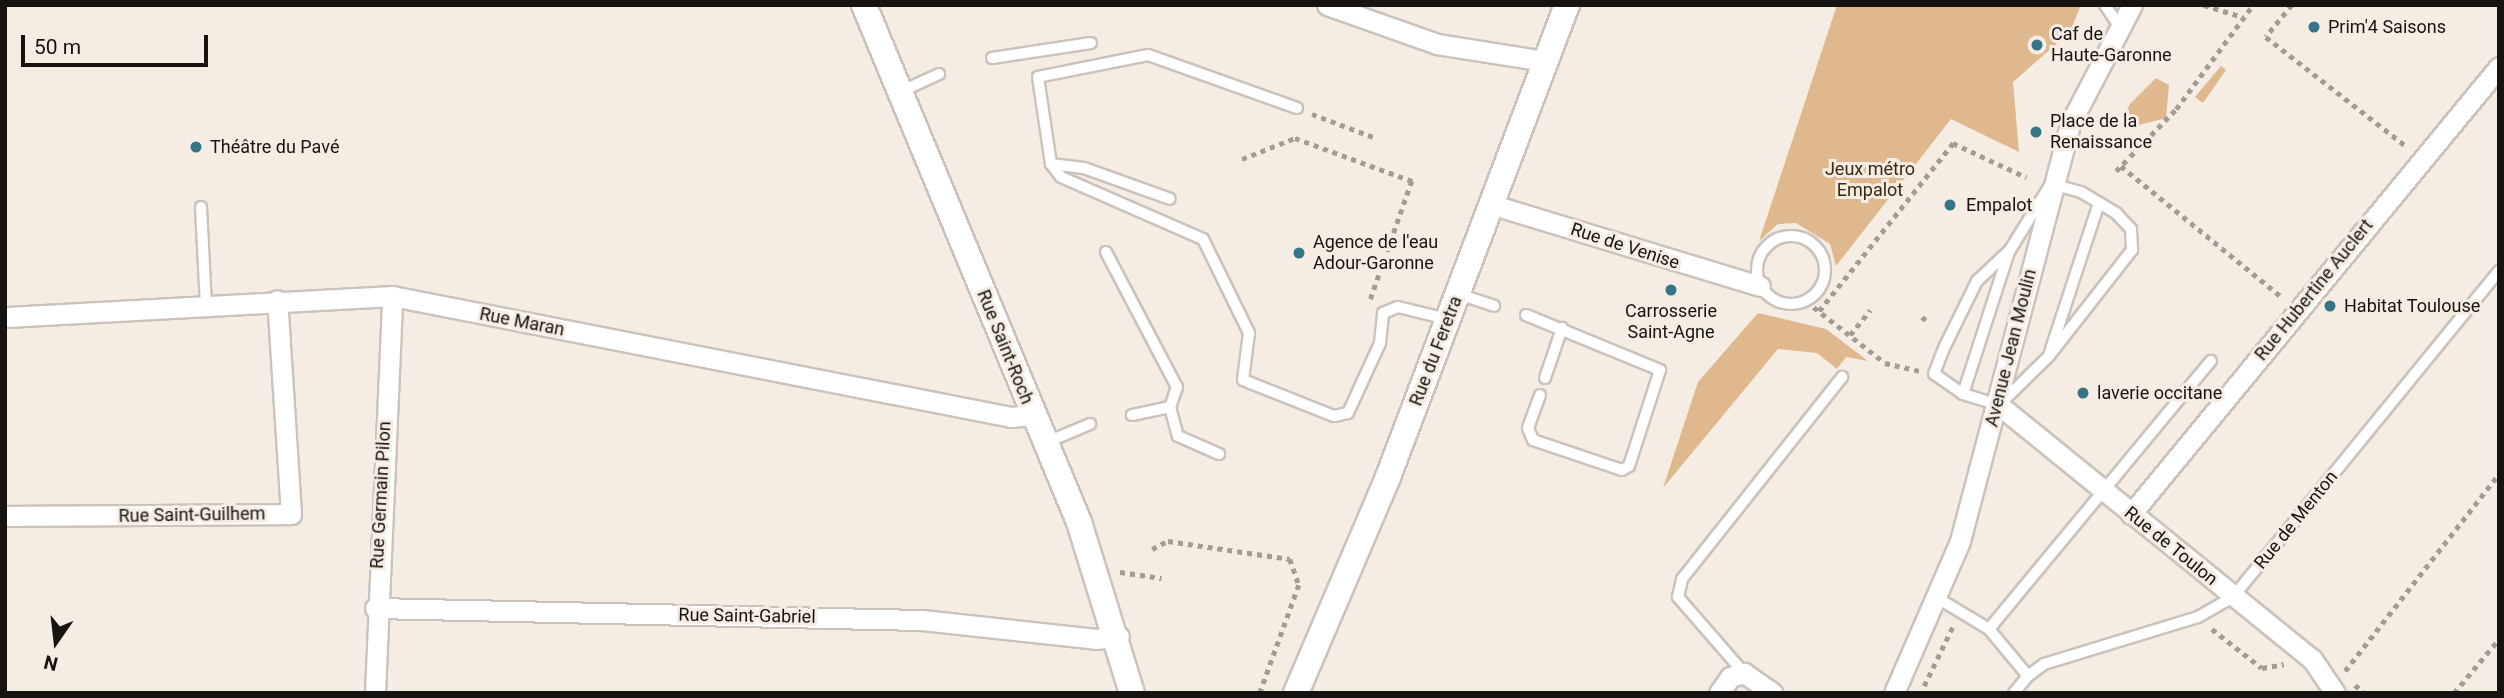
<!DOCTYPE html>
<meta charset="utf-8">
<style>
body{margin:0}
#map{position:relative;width:2504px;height:698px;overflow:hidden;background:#f5ede4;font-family:Roboto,sans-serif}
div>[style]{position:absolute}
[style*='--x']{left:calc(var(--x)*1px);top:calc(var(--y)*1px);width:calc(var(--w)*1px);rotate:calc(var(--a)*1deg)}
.green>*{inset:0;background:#dfb88d}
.path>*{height:4.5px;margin-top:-2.25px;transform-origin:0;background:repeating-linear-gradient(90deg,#a29c95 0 5px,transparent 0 10px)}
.roads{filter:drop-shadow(2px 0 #cbc3bb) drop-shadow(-2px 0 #cbc3bb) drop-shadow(0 2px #cbc3bb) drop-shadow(0 -2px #cbc3bb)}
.service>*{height:10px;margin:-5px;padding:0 5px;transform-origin:5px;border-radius:5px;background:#fff}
.service>.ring{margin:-5px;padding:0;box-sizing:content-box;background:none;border:10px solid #fff;border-radius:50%}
.minor>*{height:19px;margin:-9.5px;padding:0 9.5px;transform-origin:9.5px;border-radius:9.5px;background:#fff}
.tertiary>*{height:24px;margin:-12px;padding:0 12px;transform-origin:12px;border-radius:12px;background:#fff}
.dots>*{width:19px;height:19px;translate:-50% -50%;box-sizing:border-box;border:4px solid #f5ede4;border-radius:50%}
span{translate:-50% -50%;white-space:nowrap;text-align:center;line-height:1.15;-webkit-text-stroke:6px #f5ede4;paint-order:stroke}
.poi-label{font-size:18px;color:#161310}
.left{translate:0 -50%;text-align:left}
.park-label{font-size:18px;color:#3b280f}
.street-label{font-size:18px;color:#161310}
.frame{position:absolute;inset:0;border:7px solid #161310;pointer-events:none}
.north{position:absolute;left:21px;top:607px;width:70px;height:70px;-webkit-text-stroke:5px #f5ede4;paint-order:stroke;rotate:194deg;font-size:19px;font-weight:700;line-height:28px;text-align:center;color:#161310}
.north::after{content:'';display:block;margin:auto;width:24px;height:32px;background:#161310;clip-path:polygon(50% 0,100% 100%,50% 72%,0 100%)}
.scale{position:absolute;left:21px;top:35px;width:187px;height:32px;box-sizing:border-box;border:4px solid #161310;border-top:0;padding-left:9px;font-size:21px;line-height:24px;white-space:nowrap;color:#161310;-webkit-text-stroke:5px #f5ede4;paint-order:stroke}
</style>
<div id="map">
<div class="green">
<i style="clip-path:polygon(1837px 5px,2081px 5px,2070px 32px,2013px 82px,2019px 152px,1951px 119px,1836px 266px,1830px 244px,1796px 223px,1778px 224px,1759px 241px)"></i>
<i style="clip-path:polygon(2221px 66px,2226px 70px,2203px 103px,2195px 97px)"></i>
<i style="clip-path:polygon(2156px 78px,2169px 85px,2166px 118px,2135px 126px,2126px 112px,2130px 104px)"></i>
<i style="clip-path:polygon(1758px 313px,1826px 329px,1868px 361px,1846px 357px,1837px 369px,1817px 353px,1778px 349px,1663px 488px,1698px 382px)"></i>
</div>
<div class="path">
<i style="--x:2204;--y:5;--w:41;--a:17.1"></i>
<i style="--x:2292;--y:5;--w:41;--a:129.1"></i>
<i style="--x:2266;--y:37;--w:177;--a:37.9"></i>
<i style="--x:1312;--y:114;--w:68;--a:20.6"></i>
<i style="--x:1242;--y:159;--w:57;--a:-21.6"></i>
<i style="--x:1295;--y:138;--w:125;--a:20.2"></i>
<i style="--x:1412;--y:181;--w:127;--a:109.3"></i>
<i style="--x:2121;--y:166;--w:209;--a:39.2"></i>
<i style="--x:2116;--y:171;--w:86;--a:-45.9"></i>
<i style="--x:2176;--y:109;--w:129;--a:-53.5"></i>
<i style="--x:1806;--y:301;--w:100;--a:38.1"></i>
<i style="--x:1885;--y:363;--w:35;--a:13"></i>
<i style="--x:1819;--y:311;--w:215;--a:-51.4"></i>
<i style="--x:1953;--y:143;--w:81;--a:25"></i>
<i style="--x:1922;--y:317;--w:5;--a:37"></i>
<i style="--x:1850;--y:335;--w:32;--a:-51"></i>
<i style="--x:1152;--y:549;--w:18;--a:-27"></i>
<i style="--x:1168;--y:541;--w:123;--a:8.4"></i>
<i style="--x:1290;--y:559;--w:28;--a:71"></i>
<i style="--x:1299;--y:585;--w:115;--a:109.9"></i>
<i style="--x:1120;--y:572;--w:42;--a:8.1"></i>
<i style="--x:2212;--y:629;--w:63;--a:38"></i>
<i style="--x:2262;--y:668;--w:22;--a:-10"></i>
<i style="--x:2345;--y:671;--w:250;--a:-52"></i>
<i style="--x:2355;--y:685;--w:13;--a:39"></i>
<i style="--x:1924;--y:686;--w:69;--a:-64.2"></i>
<i style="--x:2454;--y:693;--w:70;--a:-50.2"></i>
</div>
<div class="roads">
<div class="service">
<i style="--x:2105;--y:5;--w:25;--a:56"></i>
<i style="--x:992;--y:58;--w:100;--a:-8.6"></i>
<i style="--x:900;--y:92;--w:43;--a:-24.8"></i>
<i style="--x:1297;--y:108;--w:158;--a:-160.4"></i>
<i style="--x:1148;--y:55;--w:112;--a:168.7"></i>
<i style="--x:1038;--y:77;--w:88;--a:81.5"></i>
<i style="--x:1051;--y:164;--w:16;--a:52"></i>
<i style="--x:1061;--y:177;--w:155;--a:23.6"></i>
<i style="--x:1203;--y:239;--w:105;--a:63.9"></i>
<i style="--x:1249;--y:333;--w:47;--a:97.3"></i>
<i style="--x:1243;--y:380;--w:98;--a:21.6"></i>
<i style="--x:1334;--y:416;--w:14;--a:-12"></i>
<i style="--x:1348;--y:413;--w:77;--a:-65.4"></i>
<i style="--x:1380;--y:343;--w:30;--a:-84"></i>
<i style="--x:1383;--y:313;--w:16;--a:-22"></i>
<i style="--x:1398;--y:307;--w:50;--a:13.8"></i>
<i style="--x:1051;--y:164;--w:33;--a:7"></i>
<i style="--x:1084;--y:168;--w:91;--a:19.8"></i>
<i style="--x:2051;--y:184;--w:31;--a:15"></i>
<i style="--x:2081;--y:192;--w:41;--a:31"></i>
<i style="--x:2116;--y:213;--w:22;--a:47"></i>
<i style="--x:2131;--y:229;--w:21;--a:87"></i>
<i style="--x:2132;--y:250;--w:135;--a:128.1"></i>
<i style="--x:2049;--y:356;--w:70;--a:135.6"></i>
<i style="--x:1999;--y:405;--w:38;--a:-163"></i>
<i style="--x:1963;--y:394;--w:35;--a:-145"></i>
<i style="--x:1934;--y:374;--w:30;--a:-69"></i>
<i style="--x:1945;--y:346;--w:72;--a:-63.8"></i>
<i style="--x:1977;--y:281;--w:45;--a:-43.2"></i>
<i style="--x:2010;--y:250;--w:78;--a:-58.2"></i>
<i style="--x:201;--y:207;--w:98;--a:87.1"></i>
<i class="ring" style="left:1757px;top:236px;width:58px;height:58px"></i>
<i style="--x:1106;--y:252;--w:153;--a:62.3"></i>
<i style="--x:1177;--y:387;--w:21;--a:109"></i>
<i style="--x:1170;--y:407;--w:39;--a:168"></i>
<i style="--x:1458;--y:294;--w:38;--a:18"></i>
<i style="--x:1526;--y:315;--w:145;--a:22.3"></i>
<i style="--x:1660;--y:370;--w:101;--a:107.9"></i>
<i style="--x:1629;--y:466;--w:8;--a:150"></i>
<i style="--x:1622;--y:470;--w:94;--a:-161.4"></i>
<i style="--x:1533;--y:440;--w:13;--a:-113"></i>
<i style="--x:1528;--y:428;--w:35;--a:-70"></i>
<i style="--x:2050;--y:352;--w:157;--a:-71.8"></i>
<i style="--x:1545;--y:378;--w:53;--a:-71.2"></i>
<i style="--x:1963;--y:394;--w:149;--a:-72.1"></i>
<i style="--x:1170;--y:407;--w:30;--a:75"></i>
<i style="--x:1178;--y:436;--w:45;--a:23.7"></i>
<i style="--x:1045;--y:443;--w:49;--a:-22.9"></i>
<i style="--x:1939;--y:599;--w:58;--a:31"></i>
<i style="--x:1989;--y:629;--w:61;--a:50.3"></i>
<i style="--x:2028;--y:676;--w:20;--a:-37"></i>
<i style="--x:2044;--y:664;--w:161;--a:-17"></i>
<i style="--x:2198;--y:617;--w:40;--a:-29.7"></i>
<i style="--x:2233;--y:597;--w:421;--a:-50.8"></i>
<i style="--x:1989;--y:629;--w:348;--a:-50.4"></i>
<i style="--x:1744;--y:673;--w:101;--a:-131"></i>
<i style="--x:1678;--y:597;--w:18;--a:-77"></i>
<i style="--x:1682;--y:579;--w:258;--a:-51.6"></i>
<i style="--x:2014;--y:693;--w:22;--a:-51"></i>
</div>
<div class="minor">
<i style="--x:1327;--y:5;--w:117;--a:19.5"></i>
<i style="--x:1437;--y:44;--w:108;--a:9"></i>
<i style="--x:1490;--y:204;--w:282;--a:16.9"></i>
<i style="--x:5;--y:317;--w:388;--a:-3.1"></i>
<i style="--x:392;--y:296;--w:631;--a:11.06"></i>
<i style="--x:1011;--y:417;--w:22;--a:-5"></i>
<i style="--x:1999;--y:405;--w:403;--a:39.1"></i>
<i style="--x:2312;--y:659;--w:41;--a:55.9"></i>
<i style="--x:2131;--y:514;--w:579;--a:-50.54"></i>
<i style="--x:5;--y:516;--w:286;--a:-0.4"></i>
<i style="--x:291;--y:514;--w:214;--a:-93.7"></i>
<i style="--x:375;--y:608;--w:547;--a:1.26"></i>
<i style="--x:922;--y:620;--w:175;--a:6.2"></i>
<i style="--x:1096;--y:639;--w:23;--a:-7"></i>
<i style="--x:375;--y:693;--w:397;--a:-87.5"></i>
<i style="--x:1719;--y:693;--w:19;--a:-55"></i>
<i style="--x:1730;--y:677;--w:15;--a:-16"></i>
<i style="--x:1744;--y:673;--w:35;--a:35"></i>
<i style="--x:1894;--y:693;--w:166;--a:-66.5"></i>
<i style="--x:1960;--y:541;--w:431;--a:-75.2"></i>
<i style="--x:2070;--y:124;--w:134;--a:-62.5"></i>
</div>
<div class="tertiary">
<i style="--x:864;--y:5;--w:560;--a:67.42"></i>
<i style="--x:1079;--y:522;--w:179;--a:72.8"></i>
<i style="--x:1296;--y:693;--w:235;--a:-66.9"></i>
<i style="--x:1388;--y:477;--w:505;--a:-69.23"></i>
</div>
</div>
<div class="dots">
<i style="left:2314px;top:27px;background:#357589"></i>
<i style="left:2037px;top:45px;background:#357589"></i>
<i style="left:2036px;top:132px;background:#357589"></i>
<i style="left:196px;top:147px;background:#357589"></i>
<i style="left:1950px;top:205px;background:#357589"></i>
<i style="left:1299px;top:253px;background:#357589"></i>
<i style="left:1671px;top:290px;background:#357589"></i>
<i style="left:2330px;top:306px;background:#357589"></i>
<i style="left:2083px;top:393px;background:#357589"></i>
</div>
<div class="poi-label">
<span class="left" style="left:2328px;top:27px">Prim'4 Saisons</span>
<span class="left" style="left:2051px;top:45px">Caf de<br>Haute-Garonne</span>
<span class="left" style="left:2050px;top:132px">Place de la<br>Renaissance</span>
<span class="left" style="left:210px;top:147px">Théâtre du Pavé</span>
<span class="left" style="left:1966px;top:205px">Empalot</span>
<span class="left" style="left:1313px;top:253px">Agence de l'eau<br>Adour-Garonne</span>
<span class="left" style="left:2344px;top:306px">Habitat Toulouse</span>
<span style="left:1671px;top:322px">Carrosserie<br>Saint-Agne</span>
<span class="left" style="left:2097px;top:393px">laverie occitane</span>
</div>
<div class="park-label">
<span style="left:1870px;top:180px">Jeux métro<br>Empalot</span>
</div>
<div class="street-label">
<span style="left:1625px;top:246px;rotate:18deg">Rue de Venise</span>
<span style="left:2314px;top:290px;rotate:-51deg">Rue Hubertine Auclert</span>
<span style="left:522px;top:322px;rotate:11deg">Rue Maran</span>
<span style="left:1005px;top:347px;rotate:68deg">Rue Saint-Roch</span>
<span style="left:2011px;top:348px;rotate:-76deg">Avenue Jean Moulin</span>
<span style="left:1436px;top:351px;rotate:-69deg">Rue du Feretra</span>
<span style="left:381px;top:495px;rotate:-87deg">Rue Germain Pilon</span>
<span style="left:192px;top:515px;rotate:-1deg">Rue Saint-Guilhem</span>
<span style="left:2296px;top:520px;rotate:-51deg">Rue de Menton</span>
<span style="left:2171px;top:546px;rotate:39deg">Rue de Toulon</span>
<span style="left:747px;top:616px;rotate:1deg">Rue Saint-Gabriel</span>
</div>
<div class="frame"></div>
<div class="north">N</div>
<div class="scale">50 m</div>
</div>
